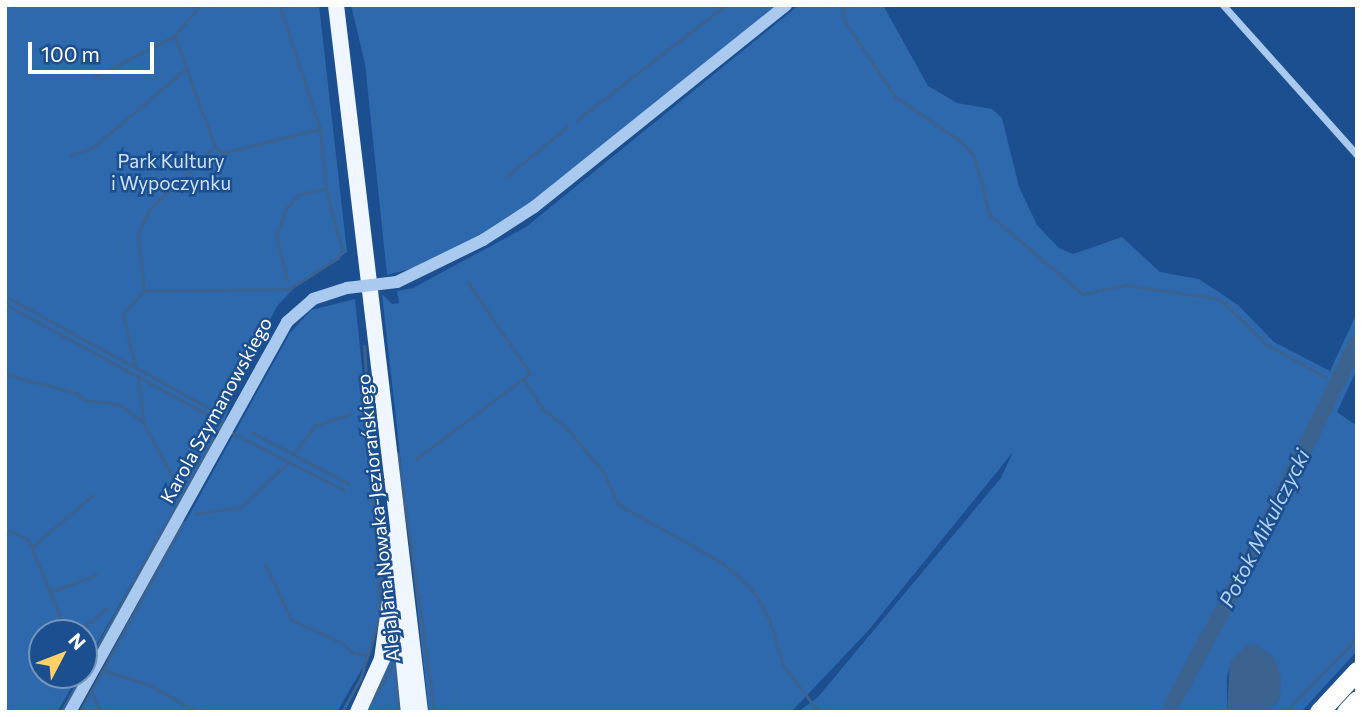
<!DOCTYPE html>
<meta charset="utf-8">
<style>
body{margin:0}
#map{position:relative;width:1362px;height:717px;overflow:hidden;background:#1b4f8f;font-family:Commissioner,sans-serif}
div>[style]{position:absolute}
[style*='--x']{left:calc(var(--x)*1px);top:calc(var(--y)*1px);width:calc(var(--w)*1px);rotate:calc(var(--a)*1deg)}
.green>*{inset:0;background:#2e69ad}
.water>*{inset:0;background:#3c6290}
.stream>*{height:2.5px;margin:-1.25px;padding:0 1.25px;transform-origin:1.25px;border-radius:1.25px;background:#3c6290}
.river>*{height:16px;margin:-8px;padding:0 8px;transform-origin:8px;border-radius:8px;background:#3c6290}
.minor>*{height:7px;margin:-3.5px;padding:0 3.5px;transform-origin:3.5px;border-radius:3.5px;background:#a9c9ee}
.tertiary>*{height:12px;margin:-6px;padding:0 6px;transform-origin:6px;border-radius:6px;background:#a9c9ee}
.primary>*{height:16px;margin:-8px;padding:0 8px;transform-origin:8px;border-radius:8px;background:#f0f6ff}
.motorway>*{height:19px;margin:-9.5px;padding:0 9.5px;transform-origin:9.5px;border-radius:9.5px;background:#fff}
.tertiary-bridge>*{height:12px;margin:-6px;padding:0 6px;transform-origin:6px;border-radius:6px;background:#a9c9ee}
span{translate:-50% -50%;white-space:nowrap;text-align:center;line-height:1.15;-webkit-text-stroke:5px #1b4f8f;paint-order:stroke}
.park-label{font-size:19px;color:#cfe3fa}
.street-label{font-size:19px;color:#fff}
.water-label{font-size:21px;color:#b5d3f5;font-style:italic}
.frame{position:absolute;inset:0;border:7px solid #fff;pointer-events:none}
.north{position:absolute;left:28px;top:619px;width:70px;height:70px;box-sizing:border-box;background:#1b4f8f;border:2px solid #7695bc;border-radius:50%;rotate:48deg;font-size:19px;font-weight:700;line-height:28px;text-align:center;color:#fff}
.north::after{content:'';display:block;margin:auto;width:24px;height:32px;background:#ffd166;clip-path:polygon(50% 0,100% 100%,50% 72%,0 100%)}
.scale{position:absolute;left:28px;top:42px;width:126px;height:32px;box-sizing:border-box;border:4px solid #fff;border-top:0;padding-left:9px;font-size:21px;line-height:24px;white-space:nowrap;color:#fff;-webkit-text-stroke:5px #1b4f8f;paint-order:stroke}
</style>
<div id="map">
<div class="green">
<i style="clip-path:polygon(5px 5px,319px 5px,347px 252px,297px 285px,278px 305px,243px 368px,223px 425px,84px 666px,84px 633px,42px 633px,42px 675px,79px 675px,57px 712px,5px 712px)"></i>
<i style="clip-path:polygon(351px 5px,776px 5px,618px 137px,514px 216px,466px 245px,417px 267px,387px 275px,365px 64px)"></i>
<i style="clip-path:polygon(799px 5px,883px 5px,928px 86px,957px 103px,992px 109px,1002px 118px,1019px 187px,1037px 225px,1059px 248px,1073px 254px,1122px 237px,1160px 272px,1199px 279px,1238px 305px,1274px 342px,1330px 371px,1357px 313px,1357px 369px,1337px 412px,1357px 426px,1357px 651px,1301px 712px,1268px 712px,1280px 699px,1239px 652px,1227px 675px,1227px 712px,798px 712px,818px 697px,1001px 478px,1013px 452px,867px 632px,791px 712px,429px 712px,382px 294px,392px 304px,399px 303px,397px 291px,413px 288px,526px 227px)"></i>
<i style="clip-path:polygon(355px 299px,385px 593px,371px 653px,337px 712px,80px 712px,290px 333px,311px 310px)"></i>
<i style="clip-path:polygon(393px 624px,403px 712px,362px 712px)"></i>
</div>
<div class="water">
<i style="clip-path:polygon(1255px 644px,1274px 657px,1281px 677px,1280px 699px,1268px 712px,1227px 712px,1230px 662px,1244px 647px)"></i>
</div>
<div class="stream">
<i style="--x:201;--y:5;--w:40;--a:130"></i>
<i style="--x:175;--y:36;--w:117;--a:70"></i>
<i style="--x:215;--y:146;--w:10;--a:45"></i>
<i style="--x:222;--y:153;--w:101;--a:-13.8"></i>
<i style="--x:843;--y:5;--w:15;--a:86"></i>
<i style="--x:844;--y:20;--w:93;--a:56"></i>
<i style="--x:896;--y:97;--w:80;--a:34.3"></i>
<i style="--x:962;--y:142;--w:18;--a:47"></i>
<i style="--x:974;--y:155;--w:62;--a:75.1"></i>
<i style="--x:990;--y:215;--w:122;--a:40.3"></i>
<i style="--x:1083;--y:294;--w:43;--a:-12.1"></i>
<i style="--x:1125;--y:285;--w:96;--a:8.4"></i>
<i style="--x:1220;--y:299;--w:64;--a:44.4"></i>
<i style="--x:1266;--y:344;--w:68;--a:28.8"></i>
<i style="--x:95;--y:76;--w:89;--a:-26.6"></i>
<i style="--x:577;--y:120;--w:188;--a:-37.7"></i>
<i style="--x:70;--y:155;--w:23;--a:-18"></i>
<i style="--x:92;--y:148;--w:124;--a:-40.1"></i>
<i style="--x:507;--y:176;--w:77;--a:-39.2"></i>
<i style="--x:287;--y:280;--w:45;--a:-104"></i>
<i style="--x:276;--y:236;--w:29;--a:-70"></i>
<i style="--x:286;--y:209;--w:18;--a:-49"></i>
<i style="--x:298;--y:195;--w:29;--a:-14"></i>
<i style="--x:468;--y:282;--w:110;--a:55.7"></i>
<i style="--x:530;--y:373;--w:8;--a:135"></i>
<i style="--x:524;--y:379;--w:34;--a:58"></i>
<i style="--x:542;--y:408;--w:28;--a:38"></i>
<i style="--x:564;--y:425;--w:62;--a:49.6"></i>
<i style="--x:604;--y:472;--w:35;--a:66"></i>
<i style="--x:618;--y:504;--w:120;--a:29.3"></i>
<i style="--x:723;--y:563;--w:40;--a:42"></i>
<i style="--x:753;--y:590;--w:34;--a:60"></i>
<i style="--x:770;--y:620;--w:48;--a:73.1"></i>
<i style="--x:784;--y:666;--w:58;--a:52.7"></i>
<i style="--x:144;--y:291;--w:56;--a:-96.1"></i>
<i style="--x:138;--y:235;--w:27;--a:-66"></i>
<i style="--x:149;--y:210;--w:91;--a:-44.1"></i>
<i style="--x:5;--y:296;--w:247;--a:28.7"></i>
<i style="--x:5;--y:304;--w:248;--a:28.6"></i>
<i style="--x:223;--y:423;--w:285;--a:119.2"></i>
<i style="--x:135;--y:367;--w:54;--a:-102.8"></i>
<i style="--x:123;--y:314;--w:31;--a:-48"></i>
<i style="--x:144;--y:291;--w:145;--a:-0.8"></i>
<i style="--x:289;--y:289;--w:58;--a:-32.3"></i>
<i style="--x:338;--y:258;--w:9;--a:-63"></i>
<i style="--x:342;--y:250;--w:61;--a:-105.2"></i>
<i style="--x:326;--y:191;--w:62;--a:-95.5"></i>
<i style="--x:320;--y:129;--w:131;--a:-108.3"></i>
<i style="--x:5;--y:374;--w:73;--a:15"></i>
<i style="--x:76;--y:393;--w:11;--a:38"></i>
<i style="--x:85;--y:400;--w:34;--a:7"></i>
<i style="--x:119;--y:404;--w:31;--a:37"></i>
<i style="--x:144;--y:423;--w:83;--a:61.9"></i>
<i style="--x:138;--y:376;--w:46;--a:82.6"></i>
<i style="--x:1333;--y:381;--w:4;--a:27"></i>
<i style="--x:252;--y:432;--w:110;--a:28.2"></i>
<i style="--x:398;--y:453;--w:262;--a:81.9"></i>
<i style="--x:293;--y:454;--w:37;--a:-52"></i>
<i style="--x:316;--y:425;--w:36;--a:-18"></i>
<i style="--x:416;--y:459;--w:134;--a:-36.8"></i>
<i style="--x:289;--y:462;--w:62;--a:27"></i>
<i style="--x:195;--y:514;--w:47;--a:-8.7"></i>
<i style="--x:241;--y:507;--w:66;--a:-43.2"></i>
<i style="--x:289;--y:462;--w:65;--a:-153.4"></i>
<i style="--x:5;--y:528;--w:27;--a:27"></i>
<i style="--x:29;--y:540;--w:100;--a:67.8"></i>
<i style="--x:32;--y:547;--w:79;--a:-40.4"></i>
<i style="--x:266;--y:565;--w:61;--a:64.7"></i>
<i style="--x:292;--y:620;--w:58;--a:24.4"></i>
<i style="--x:345;--y:644;--w:10;--a:53"></i>
<i style="--x:351;--y:652;--w:16;--a:11"></i>
<i style="--x:50;--y:592;--w:49;--a:-20.3"></i>
<i style="--x:77;--y:633;--w:38;--a:-40"></i>
<i style="--x:394;--y:635;--w:77;--a:86.3"></i>
<i style="--x:103;--y:670;--w:49;--a:17.7"></i>
<i style="--x:150;--y:685;--w:55;--a:29.4"></i>
<i style="--x:92;--y:693;--w:21;--a:65"></i>
<i style="--x:372;--y:700;--w:39;--a:-59"></i>
<i style="--x:61;--y:712;--w:43;--a:-60.4"></i>
<i style="--x:80;--y:712;--w:216;--a:-61.5"></i>
<i style="--x:342;--y:712;--w:37;--a:-61"></i>
<i style="--x:360;--y:680;--w:69;--a:-73.1"></i>
<i style="--x:380;--y:614;--w:268;--a:-93.4"></i>
<i style="--x:1285;--y:712;--w:103;--a:-45.8"></i>
</div>
<div class="river">
<i style="--x:1168;--y:712;--w:167;--a:-61.7"></i>
<i style="--x:1247;--y:565;--w:249;--a:-63.7"></i>
</div>
<div class="minor">
<i style="--x:1223;--y:5;--w:201;--a:48.2"></i>
</div>
<div class="tertiary">
<i style="--x:397;--y:282;--w:96;--a:-26"></i>
<i style="--x:483;--y:240;--w:61;--a:-32.9"></i>
<i style="--x:534;--y:207;--w:323;--a:-38.7"></i>
<i style="--x:70;--y:712;--w:446;--a:-60.9"></i>
<i style="--x:287;--y:322;--w:35;--a:-41"></i>
<i style="--x:313;--y:299;--w:36;--a:-18"></i>
</div>
<div class="primary">
<i style="--x:336;--y:5;--w:712;--a:83.22"></i>
<i style="--x:392;--y:540;--w:173;--a:84.4"></i>
<i style="--x:358;--y:712;--w:58;--a:-65.6"></i>
<i style="--x:382;--y:659;--w:59;--a:-82.1"></i>
</div>
<div class="motorway">
<i style="--x:1319;--y:712;--w:56;--a:-47.2"></i>
<i style="--x:1346;--y:712;--w:16;--a:-47"></i>
</div>
<div class="tertiary-bridge">
<i style="--x:347;--y:288;--w:50;--a:-6.8"></i>
</div>
<div class="park-label">
<span style="left:171px;top:172px">Park Kultury<br>i Wypoczynku</span>
</div>
<div class="street-label">
<span style="left:216px;top:410px;rotate:-61deg">Karola Szymanowskiego</span>
<span style="left:378px;top:518px;rotate:-96deg">Aleja Jana Nowaka-Jeziorańskiego</span>
</div>
<div class="water-label">
<span style="left:1264px;top:528px;rotate:-63deg">Potok Mikulczycki</span>
</div>
<div class="frame"></div>
<div class="north">N</div>
<div class="scale">100 m</div>
</div>
